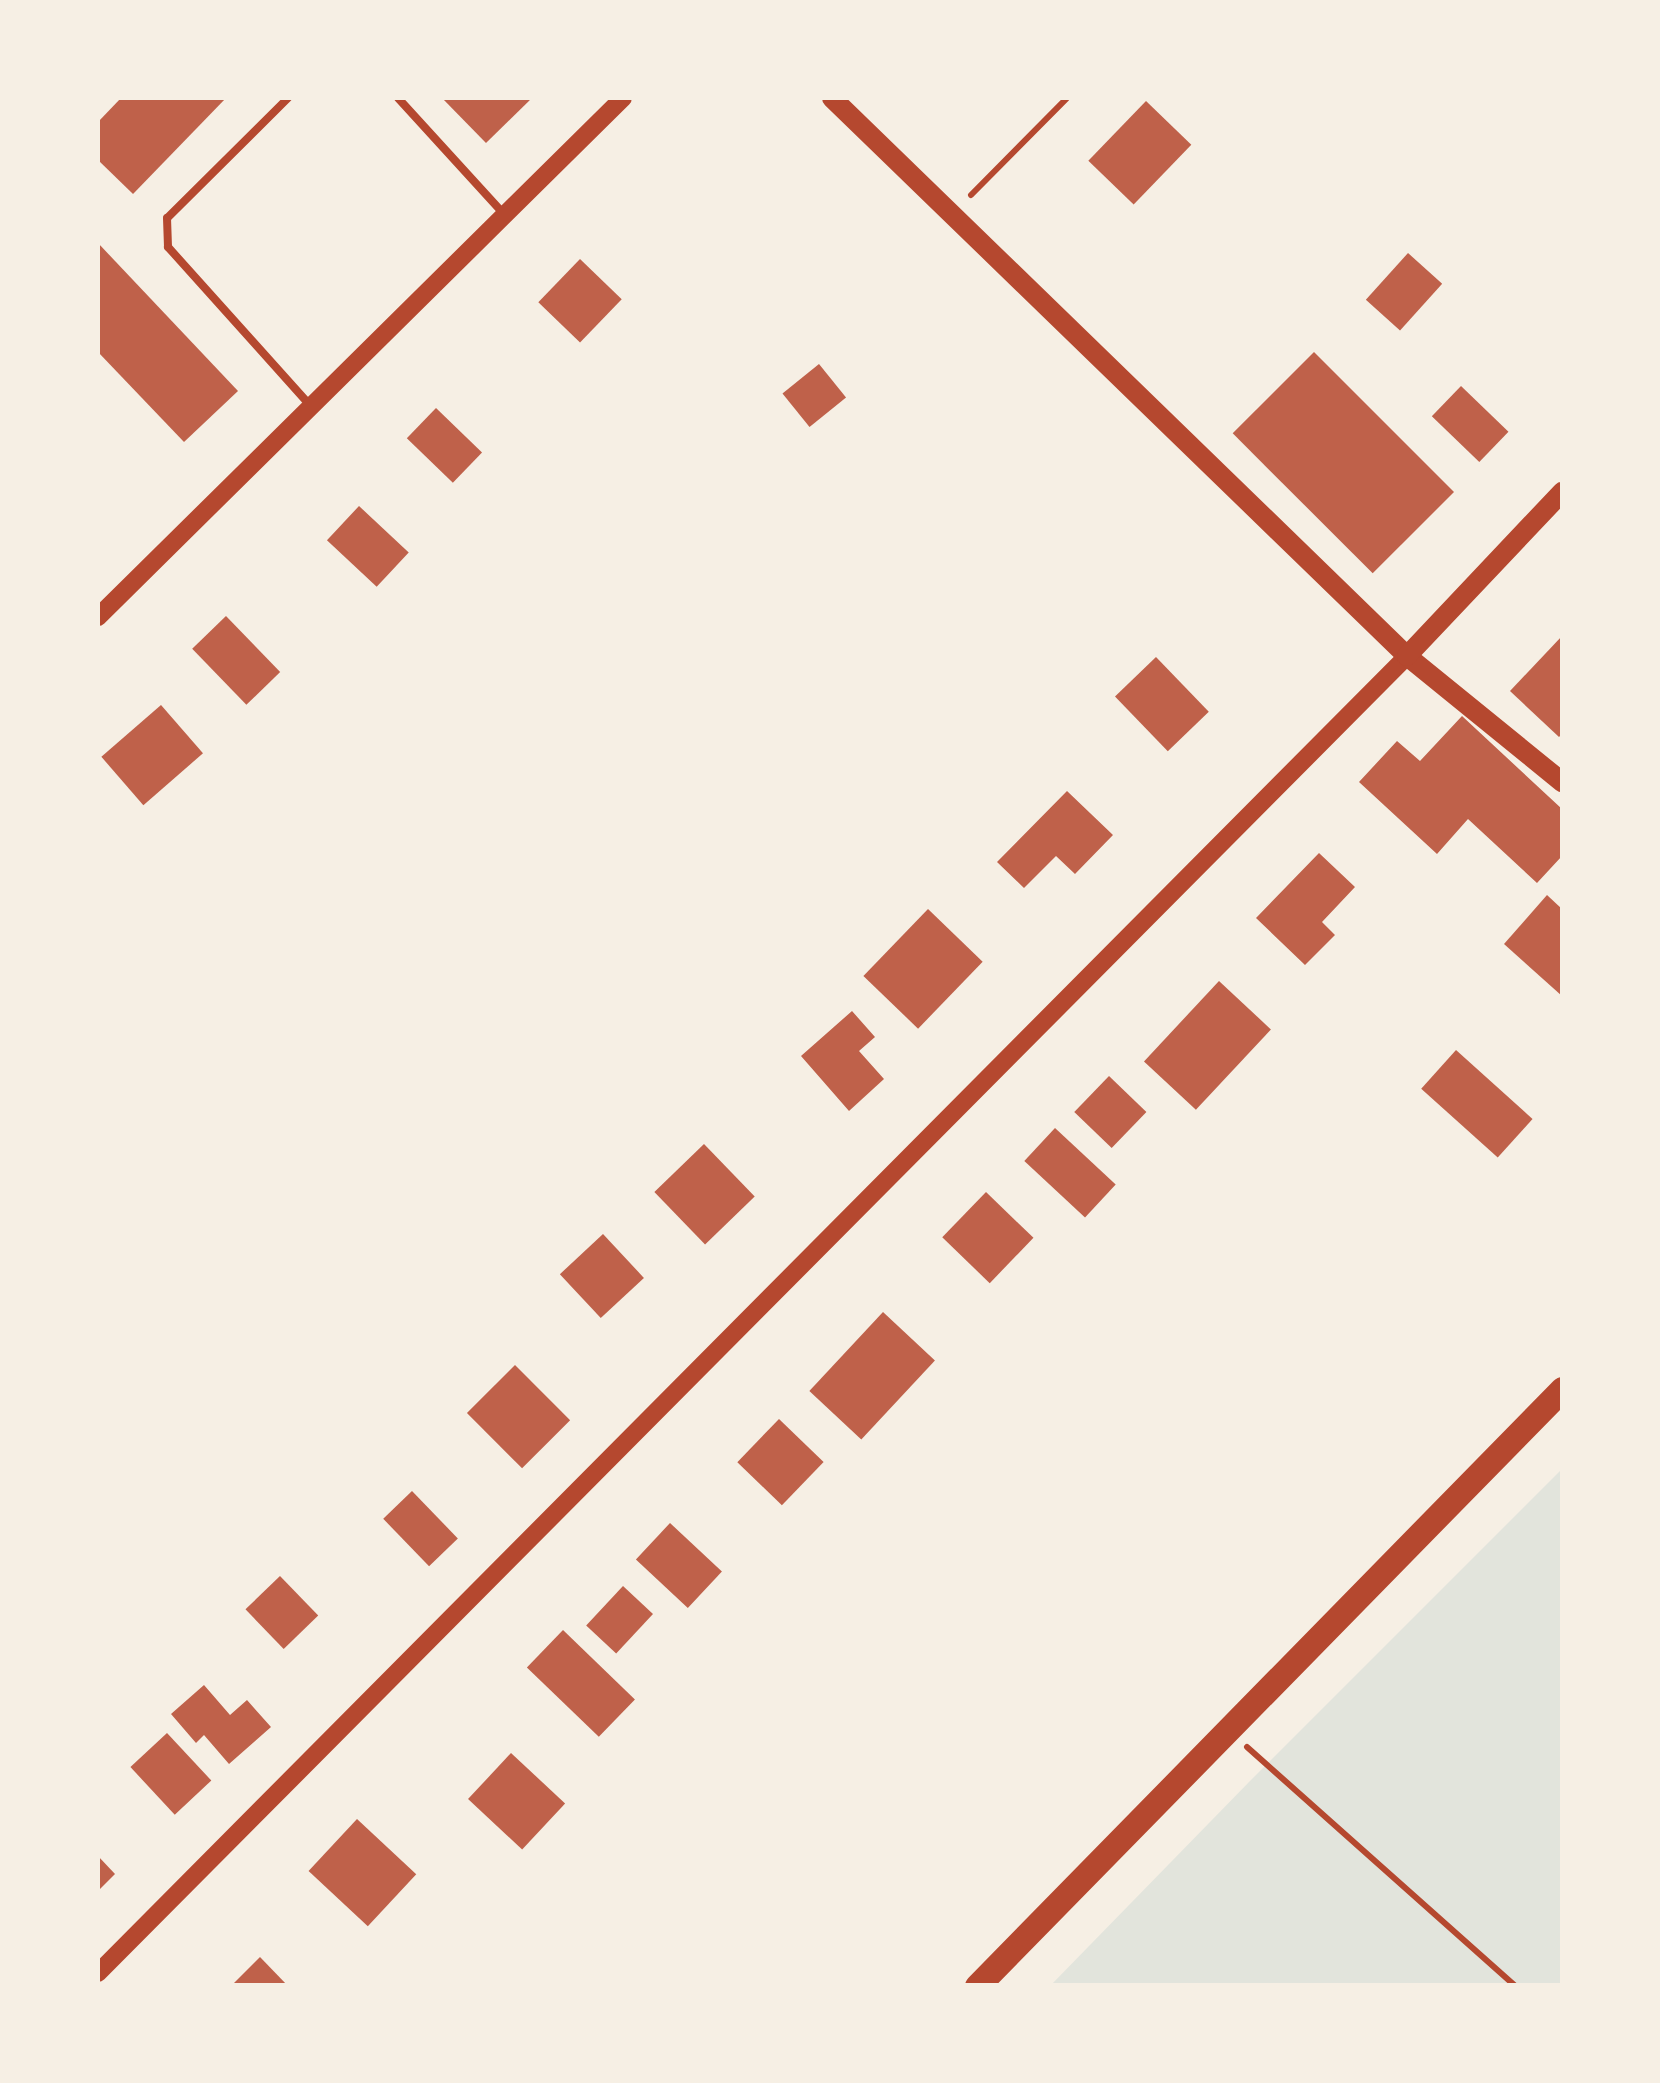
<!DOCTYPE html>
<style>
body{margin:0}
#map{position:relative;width:1660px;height:2083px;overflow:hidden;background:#f6efe4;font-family:"Golos Text",sans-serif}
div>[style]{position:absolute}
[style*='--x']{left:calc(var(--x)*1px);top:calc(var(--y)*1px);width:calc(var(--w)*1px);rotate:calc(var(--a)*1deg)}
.green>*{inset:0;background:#e2e4dc}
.building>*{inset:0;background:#bf614a;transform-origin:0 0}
.path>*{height:6px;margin:-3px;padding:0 3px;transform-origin:3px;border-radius:3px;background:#b5482f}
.service>*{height:8px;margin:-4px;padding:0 4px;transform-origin:4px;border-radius:4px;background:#b5482f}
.tertiary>*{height:18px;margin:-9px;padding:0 9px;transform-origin:9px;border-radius:9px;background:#b5482f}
.secondary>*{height:20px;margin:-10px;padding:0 10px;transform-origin:10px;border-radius:10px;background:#b5482f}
.primary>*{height:25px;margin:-12.5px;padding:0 12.5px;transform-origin:12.5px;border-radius:12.5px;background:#b5482f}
span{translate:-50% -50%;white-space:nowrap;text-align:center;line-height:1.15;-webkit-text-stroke:9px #f6efe4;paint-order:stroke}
.frame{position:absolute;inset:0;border:100px solid #f6efe4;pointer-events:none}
</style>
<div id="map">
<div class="green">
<i style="clip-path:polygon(1562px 1469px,1562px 1985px,1050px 1986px,1250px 1781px)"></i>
</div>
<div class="building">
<i style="clip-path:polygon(121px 98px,226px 98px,133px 194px,98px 160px,98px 122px)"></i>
<i style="clip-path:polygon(442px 98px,532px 98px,486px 143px)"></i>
<i style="left:1146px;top:101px;width:63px;height:83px;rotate:44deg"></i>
<i style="clip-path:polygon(98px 243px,238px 391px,184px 442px,98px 352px)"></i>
<i style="left:1408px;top:253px;width:46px;height:63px;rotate:42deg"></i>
<i style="left:580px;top:259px;width:58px;height:60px;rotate:44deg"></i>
<i style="left:1314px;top:352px;width:198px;height:115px;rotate:45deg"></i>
<i style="left:819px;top:364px;width:43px;height:47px;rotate:51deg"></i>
<i style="left:1461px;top:386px;width:66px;height:42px;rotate:44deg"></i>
<i style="left:436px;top:408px;width:64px;height:42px;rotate:44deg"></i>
<i style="left:359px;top:506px;width:68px;height:47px;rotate:43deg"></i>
<i style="left:226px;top:616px;width:78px;height:47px;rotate:46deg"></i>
<i style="clip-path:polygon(1562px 636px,1562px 734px,1559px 737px,1510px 691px)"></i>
<i style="left:1156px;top:657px;width:76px;height:57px;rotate:46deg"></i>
<i style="left:161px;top:705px;width:64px;height:79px;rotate:49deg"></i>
<i style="clip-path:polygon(1462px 716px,1562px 809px,1562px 856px,1537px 883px,1468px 819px,1437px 854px,1359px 782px,1397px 741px,1420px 761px)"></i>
<i style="clip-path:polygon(1067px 791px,1113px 835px,1075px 874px,1056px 856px,1024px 888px,997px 862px)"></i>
<i style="clip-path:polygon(1319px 853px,1355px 887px,1322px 922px,1335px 935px,1305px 965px,1256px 918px)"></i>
<i style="clip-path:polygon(1547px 895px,1562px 909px,1562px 996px,1504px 944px)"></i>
<i style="left:928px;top:909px;width:76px;height:93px;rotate:44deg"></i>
<i style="left:1219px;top:981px;width:71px;height:110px;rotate:43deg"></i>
<i style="clip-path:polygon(852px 1011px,875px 1037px,859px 1051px,884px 1079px,849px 1111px,801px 1056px)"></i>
<i style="left:1456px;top:1050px;width:103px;height:52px;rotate:42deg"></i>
<i style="left:1109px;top:1076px;width:52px;height:50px;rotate:44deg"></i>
<i style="left:1055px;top:1128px;width:83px;height:45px;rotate:43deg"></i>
<i style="left:704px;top:1144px;width:73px;height:69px;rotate:46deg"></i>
<i style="left:986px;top:1192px;width:66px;height:63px;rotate:44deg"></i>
<i style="left:603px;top:1234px;width:60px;height:59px;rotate:47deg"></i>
<i style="left:883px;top:1312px;width:71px;height:108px;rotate:43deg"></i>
<i style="left:515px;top:1365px;width:78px;height:68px;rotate:45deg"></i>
<i style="left:779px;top:1419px;width:62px;height:60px;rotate:44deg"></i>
<i style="left:412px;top:1491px;width:66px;height:40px;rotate:46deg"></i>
<i style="left:670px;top:1523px;width:71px;height:50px;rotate:43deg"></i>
<i style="left:280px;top:1576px;width:55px;height:48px;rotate:46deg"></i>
<i style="left:623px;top:1586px;width:41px;height:54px;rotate:43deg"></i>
<i style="left:563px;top:1630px;width:100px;height:52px;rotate:44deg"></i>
<i style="clip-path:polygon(204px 1685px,230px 1715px,247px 1700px,271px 1727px,229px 1764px,204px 1735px,196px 1743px,171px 1714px)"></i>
<i style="left:167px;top:1733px;width:65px;height:50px;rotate:47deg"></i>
<i style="left:511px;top:1753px;width:74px;height:63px;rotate:43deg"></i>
<i style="left:357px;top:1819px;width:81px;height:71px;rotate:43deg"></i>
<i style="clip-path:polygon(98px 1856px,115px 1874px,98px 1891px)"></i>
<i style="clip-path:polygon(260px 1957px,288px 1986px,231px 1986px)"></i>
</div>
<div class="path">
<i style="--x:971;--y:195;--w:136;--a:-45.3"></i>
<i style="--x:1247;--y:1747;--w:359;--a:41.7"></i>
</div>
<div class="service">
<i style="--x:288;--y:98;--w:170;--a:135.2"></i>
<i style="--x:167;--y:218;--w:29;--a:88"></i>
<i style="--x:168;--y:247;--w:212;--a:48.1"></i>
<i style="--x:398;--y:98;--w:156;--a:47.6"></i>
</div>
<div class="tertiary">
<i style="--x:98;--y:617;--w:738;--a:-44.67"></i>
<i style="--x:98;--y:1973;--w:1857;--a:-45.17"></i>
</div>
<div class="secondary">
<i style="--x:832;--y:98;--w:801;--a:44.14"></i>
<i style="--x:1407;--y:656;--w:200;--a:39.1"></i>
<i style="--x:1407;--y:656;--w:226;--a:-46.6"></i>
</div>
<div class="primary">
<i style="--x:977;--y:1986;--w:836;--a:-45.58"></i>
</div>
<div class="frame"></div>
</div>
